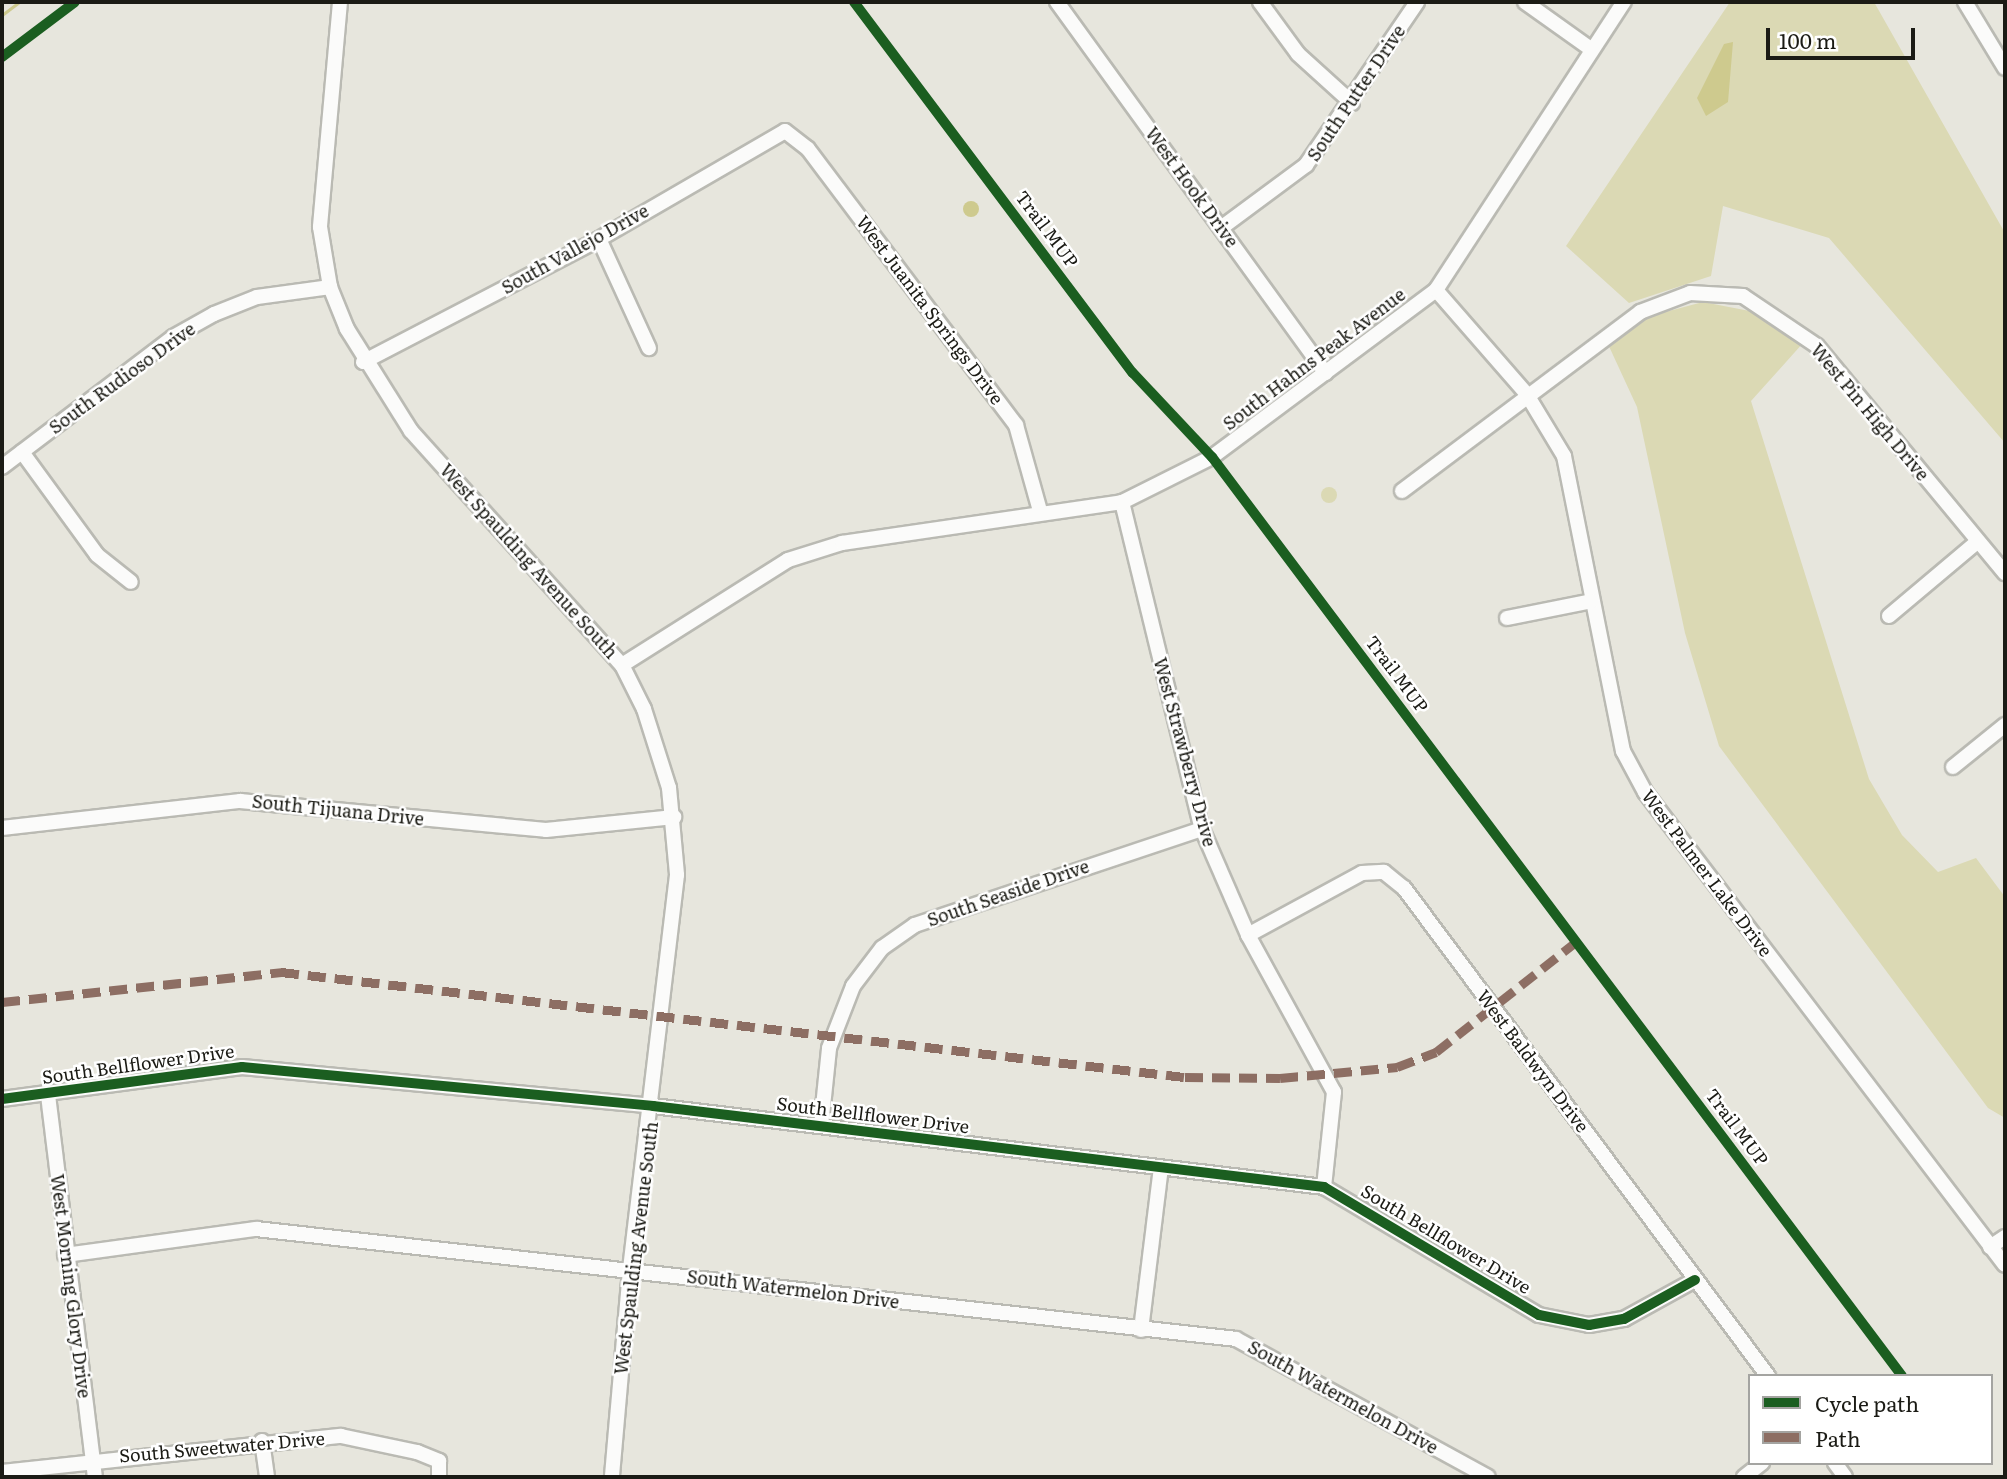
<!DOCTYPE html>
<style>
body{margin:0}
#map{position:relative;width:2007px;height:1479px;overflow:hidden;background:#e7e6dd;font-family:Literata,serif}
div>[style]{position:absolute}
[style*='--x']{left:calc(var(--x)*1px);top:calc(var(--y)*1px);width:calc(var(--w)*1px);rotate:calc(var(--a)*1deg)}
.green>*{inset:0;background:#dbd9b4}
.round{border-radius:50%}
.water>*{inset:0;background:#ceca8e}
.stream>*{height:2.5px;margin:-1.25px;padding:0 1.25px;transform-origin:1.25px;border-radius:1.25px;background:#ceca8e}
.roads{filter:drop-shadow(2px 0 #babab3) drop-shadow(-2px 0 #babab3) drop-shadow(0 2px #babab3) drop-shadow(0 -2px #babab3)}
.minor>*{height:14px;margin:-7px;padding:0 7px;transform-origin:7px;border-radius:7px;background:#fbfbfa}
.quiet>*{height:9px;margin-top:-4.5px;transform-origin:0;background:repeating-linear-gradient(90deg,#8d6e63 0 18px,transparent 0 27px)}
.cycleway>*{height:10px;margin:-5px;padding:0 5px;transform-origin:5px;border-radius:5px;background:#1b5e20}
span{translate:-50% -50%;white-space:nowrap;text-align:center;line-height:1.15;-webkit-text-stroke:5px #fff;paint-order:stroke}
.street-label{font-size:18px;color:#1b1b15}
.frame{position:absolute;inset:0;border:4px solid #1b1b15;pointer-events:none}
.legend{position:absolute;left:1748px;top:1374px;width:245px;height:91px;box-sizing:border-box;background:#fff;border:2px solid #a4a4a1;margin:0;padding:9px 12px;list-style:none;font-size:21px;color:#1b1b15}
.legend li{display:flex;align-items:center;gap:14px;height:35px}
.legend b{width:35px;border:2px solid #a4a4a1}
.scale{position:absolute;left:1766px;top:28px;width:149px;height:32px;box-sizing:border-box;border:4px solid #1b1b15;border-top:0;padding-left:9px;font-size:21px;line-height:24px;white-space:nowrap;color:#1b1b15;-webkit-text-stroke:5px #fff;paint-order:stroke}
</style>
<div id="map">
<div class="green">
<i style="clip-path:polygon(1730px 2px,1874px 2px,2005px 233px,2005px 443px,1829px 238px,1723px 206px,1711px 276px,1629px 303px,1566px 246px)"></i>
<i style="clip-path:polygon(1703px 302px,1760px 313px,1803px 343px,1751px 401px,1869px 779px,1902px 835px,1938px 872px,1976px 858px,2005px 897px,2005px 1118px,1988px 1108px,1719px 746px,1685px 633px,1637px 407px,1607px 342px,1650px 316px)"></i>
<i class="round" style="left:1321px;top:487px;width:16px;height:16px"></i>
</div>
<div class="water">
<i style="clip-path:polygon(1733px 42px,1728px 102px,1706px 116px,1697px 98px,1724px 44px)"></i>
<i class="round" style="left:963px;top:201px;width:16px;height:16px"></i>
</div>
<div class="stream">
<i style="--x:2;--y:15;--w:21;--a:-37"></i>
</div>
<div class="roads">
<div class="minor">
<i style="--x:340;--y:2;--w:226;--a:95.1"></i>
<i style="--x:320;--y:227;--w:61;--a:80.5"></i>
<i style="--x:330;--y:287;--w:45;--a:68"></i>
<i style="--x:347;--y:329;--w:120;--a:57.9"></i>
<i style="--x:411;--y:431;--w:315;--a:48"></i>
<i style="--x:622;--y:665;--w:49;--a:63.4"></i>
<i style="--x:644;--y:709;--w:83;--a:72.4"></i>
<i style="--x:669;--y:788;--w:87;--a:84.7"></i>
<i style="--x:677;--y:875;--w:398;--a:96.8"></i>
<i style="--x:630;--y:1270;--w:208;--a:95"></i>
<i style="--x:1057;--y:2;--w:458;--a:54.1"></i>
<i style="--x:1260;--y:2;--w:64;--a:53.8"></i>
<i style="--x:1298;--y:54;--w:73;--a:42.2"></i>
<i style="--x:1525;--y:2;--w:81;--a:35.5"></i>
<i style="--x:1965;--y:2;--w:77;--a:58.8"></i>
<i style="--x:1221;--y:228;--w:106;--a:-36.5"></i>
<i style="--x:1306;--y:165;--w:197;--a:-55.7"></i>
<i style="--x:599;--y:239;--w:120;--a:65.4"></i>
<i style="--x:1436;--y:290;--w:137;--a:48.9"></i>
<i style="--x:1526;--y:393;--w:74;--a:58.9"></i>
<i style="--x:1564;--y:456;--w:301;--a:78.7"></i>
<i style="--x:1623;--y:751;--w:47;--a:61.8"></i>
<i style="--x:1645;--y:792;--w:594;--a:52.73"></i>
<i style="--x:363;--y:362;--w:266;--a:-27.5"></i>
<i style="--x:599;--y:239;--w:215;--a:-30.1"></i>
<i style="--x:785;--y:131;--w:29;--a:38"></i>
<i style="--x:808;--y:149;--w:346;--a:53"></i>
<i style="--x:1016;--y:425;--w:89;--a:74.4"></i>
<i style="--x:22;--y:452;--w:127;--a:53.9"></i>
<i style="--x:97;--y:555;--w:43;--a:38.5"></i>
<i style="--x:2;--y:467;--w:215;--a:-37.2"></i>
<i style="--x:173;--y:337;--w:47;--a:-29.3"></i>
<i style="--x:214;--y:314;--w:46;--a:-21.6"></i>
<i style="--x:257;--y:297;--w:74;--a:-7.8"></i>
<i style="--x:1402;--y:491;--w:298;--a:-36.9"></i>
<i style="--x:1640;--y:312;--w:53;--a:-20.8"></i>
<i style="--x:1690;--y:293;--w:53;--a:3.2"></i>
<i style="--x:1743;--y:296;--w:89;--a:34"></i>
<i style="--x:1817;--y:346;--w:295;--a:50.4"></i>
<i style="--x:1122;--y:502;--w:337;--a:76.3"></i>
<i style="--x:1202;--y:829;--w:116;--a:66.5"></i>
<i style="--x:1248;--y:935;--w:179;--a:61.3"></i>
<i style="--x:1334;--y:1092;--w:96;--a:96"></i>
<i style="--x:1889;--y:616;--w:116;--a:-40.1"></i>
<i style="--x:1507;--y:618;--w:87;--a:-11.3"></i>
<i style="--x:622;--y:665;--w:196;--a:-32.3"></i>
<i style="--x:788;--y:560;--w:57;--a:-17.5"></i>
<i style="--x:842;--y:543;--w:283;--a:-8.3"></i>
<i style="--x:1122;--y:502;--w:101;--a:-26.6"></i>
<i style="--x:1212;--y:457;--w:279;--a:-36.7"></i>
<i style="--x:1436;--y:290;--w:344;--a:-56.9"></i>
<i style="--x:1953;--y:767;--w:67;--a:-38.9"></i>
<i style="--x:2;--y:828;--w:240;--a:-6.5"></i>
<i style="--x:240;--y:801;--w:307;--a:5.4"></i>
<i style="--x:546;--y:830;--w:129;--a:-5.8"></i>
<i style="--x:1248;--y:935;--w:130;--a:-28.5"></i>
<i style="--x:1362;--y:873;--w:22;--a:-3"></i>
<i style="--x:1384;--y:872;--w:26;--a:39"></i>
<i style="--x:1404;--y:888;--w:609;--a:53.28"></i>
<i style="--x:48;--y:1095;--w:385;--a:83"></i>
<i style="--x:2;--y:1099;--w:242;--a:-7.6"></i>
<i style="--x:242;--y:1067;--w:413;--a:5.4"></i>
<i style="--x:653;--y:1106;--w:676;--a:6.88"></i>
<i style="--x:1324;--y:1187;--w:250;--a:30.8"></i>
<i style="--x:1539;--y:1315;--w:51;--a:11.3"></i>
<i style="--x:1589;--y:1325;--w:36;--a:-10"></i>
<i style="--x:1624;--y:1319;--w:81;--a:-28.8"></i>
<i style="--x:821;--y:1126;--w:78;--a:-84.1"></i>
<i style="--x:829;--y:1048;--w:66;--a:-68.8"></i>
<i style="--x:853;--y:986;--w:48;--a:-52.7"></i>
<i style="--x:882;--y:948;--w:40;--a:-34.9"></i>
<i style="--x:915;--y:925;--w:303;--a:-18.5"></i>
<i style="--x:1990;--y:1247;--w:18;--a:-34"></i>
<i style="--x:65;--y:1255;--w:193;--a:-7.8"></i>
<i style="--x:256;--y:1229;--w:986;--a:6.4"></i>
<i style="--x:1236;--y:1339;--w:287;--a:28.7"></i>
<i style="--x:1141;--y:1330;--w:163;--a:-83"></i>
<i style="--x:262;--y:1441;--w:36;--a:82"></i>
<i style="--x:1835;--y:1463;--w:17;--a:54"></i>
<i style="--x:2;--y:1472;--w:341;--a:-6.1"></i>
<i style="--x:341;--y:1436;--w:78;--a:11.9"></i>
<i style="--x:417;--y:1452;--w:24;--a:22"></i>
<i style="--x:439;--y:1461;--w:16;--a:90"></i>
<i style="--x:1744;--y:1477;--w:23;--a:-38"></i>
</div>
</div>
<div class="quiet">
<i style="--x:2;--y:1002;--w:281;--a:-6.1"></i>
<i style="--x:281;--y:972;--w:910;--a:6.63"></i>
<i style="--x:1185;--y:1077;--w:95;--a:0.6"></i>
<i style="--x:1280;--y:1078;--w:118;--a:-5.4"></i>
<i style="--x:1397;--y:1067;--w:42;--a:-21"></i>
<i style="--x:1436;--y:1052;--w:178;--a:-38.2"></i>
</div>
<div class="cycleway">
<i style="--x:854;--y:2;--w:464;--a:53.1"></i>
<i style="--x:1133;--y:373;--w:115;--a:46.8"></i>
<i style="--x:1212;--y:457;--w:1149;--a:53.1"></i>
<i style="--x:2;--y:57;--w:91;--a:-37"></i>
<i style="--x:2;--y:1099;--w:242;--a:-7.6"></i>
<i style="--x:242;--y:1067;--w:413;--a:5.4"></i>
<i style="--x:653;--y:1106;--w:676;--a:6.88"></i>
<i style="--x:1324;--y:1187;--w:250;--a:30.8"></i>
<i style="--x:1539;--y:1315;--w:51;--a:11.3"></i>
<i style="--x:1589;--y:1325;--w:36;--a:-10"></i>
<i style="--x:1624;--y:1319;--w:81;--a:-28.8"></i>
</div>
<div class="street-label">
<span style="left:1356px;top:93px;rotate:-56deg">South Putter Drive</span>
<span style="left:1192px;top:187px;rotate:54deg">West Hook Drive</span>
<span style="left:1047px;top:229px;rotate:53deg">Trail MUP</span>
<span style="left:575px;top:249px;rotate:-29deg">South Vallejo Drive</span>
<span style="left:930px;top:310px;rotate:53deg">West Juanita Springs Drive</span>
<span style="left:1314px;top:359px;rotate:-37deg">South Hahns Peak Avenue</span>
<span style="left:122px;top:378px;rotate:-36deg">South Rudioso Drive</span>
<span style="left:1870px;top:412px;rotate:50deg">West Pin High Drive</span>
<span style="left:529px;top:561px;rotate:48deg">West Spaulding Avenue South</span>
<span style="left:1397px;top:674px;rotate:53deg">Trail MUP</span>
<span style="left:1185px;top:752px;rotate:75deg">West Strawberry Drive</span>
<span style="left:338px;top:810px;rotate:6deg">South Tijuana Drive</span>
<span style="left:1707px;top:873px;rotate:53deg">West Palmer Lake Drive</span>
<span style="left:1008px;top:893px;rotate:-19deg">South Seaside Drive</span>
<span style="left:1533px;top:1061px;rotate:53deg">West Baldwyn Drive</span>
<span style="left:138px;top:1064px;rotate:-8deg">South Bellflower Drive</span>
<span style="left:873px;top:1115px;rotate:7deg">South Bellflower Drive</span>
<span style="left:1737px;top:1127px;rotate:53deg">Trail MUP</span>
<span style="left:1446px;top:1239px;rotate:31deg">South Bellflower Drive</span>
<span style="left:636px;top:1248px;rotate:-83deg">West Spaulding Avenue South</span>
<span style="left:71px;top:1286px;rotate:83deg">West Morning Glory Drive</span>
<span style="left:793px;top:1289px;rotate:7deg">South Watermelon Drive</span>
<span style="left:1343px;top:1397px;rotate:29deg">South Watermelon Drive</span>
<span style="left:222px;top:1447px;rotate:-5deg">South Sweetwater Drive</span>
</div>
<div class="frame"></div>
<ul class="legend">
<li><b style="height:9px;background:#1b5e20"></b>Cycle path</li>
<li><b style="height:9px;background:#8d6e63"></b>Path</li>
</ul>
<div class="scale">100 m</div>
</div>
